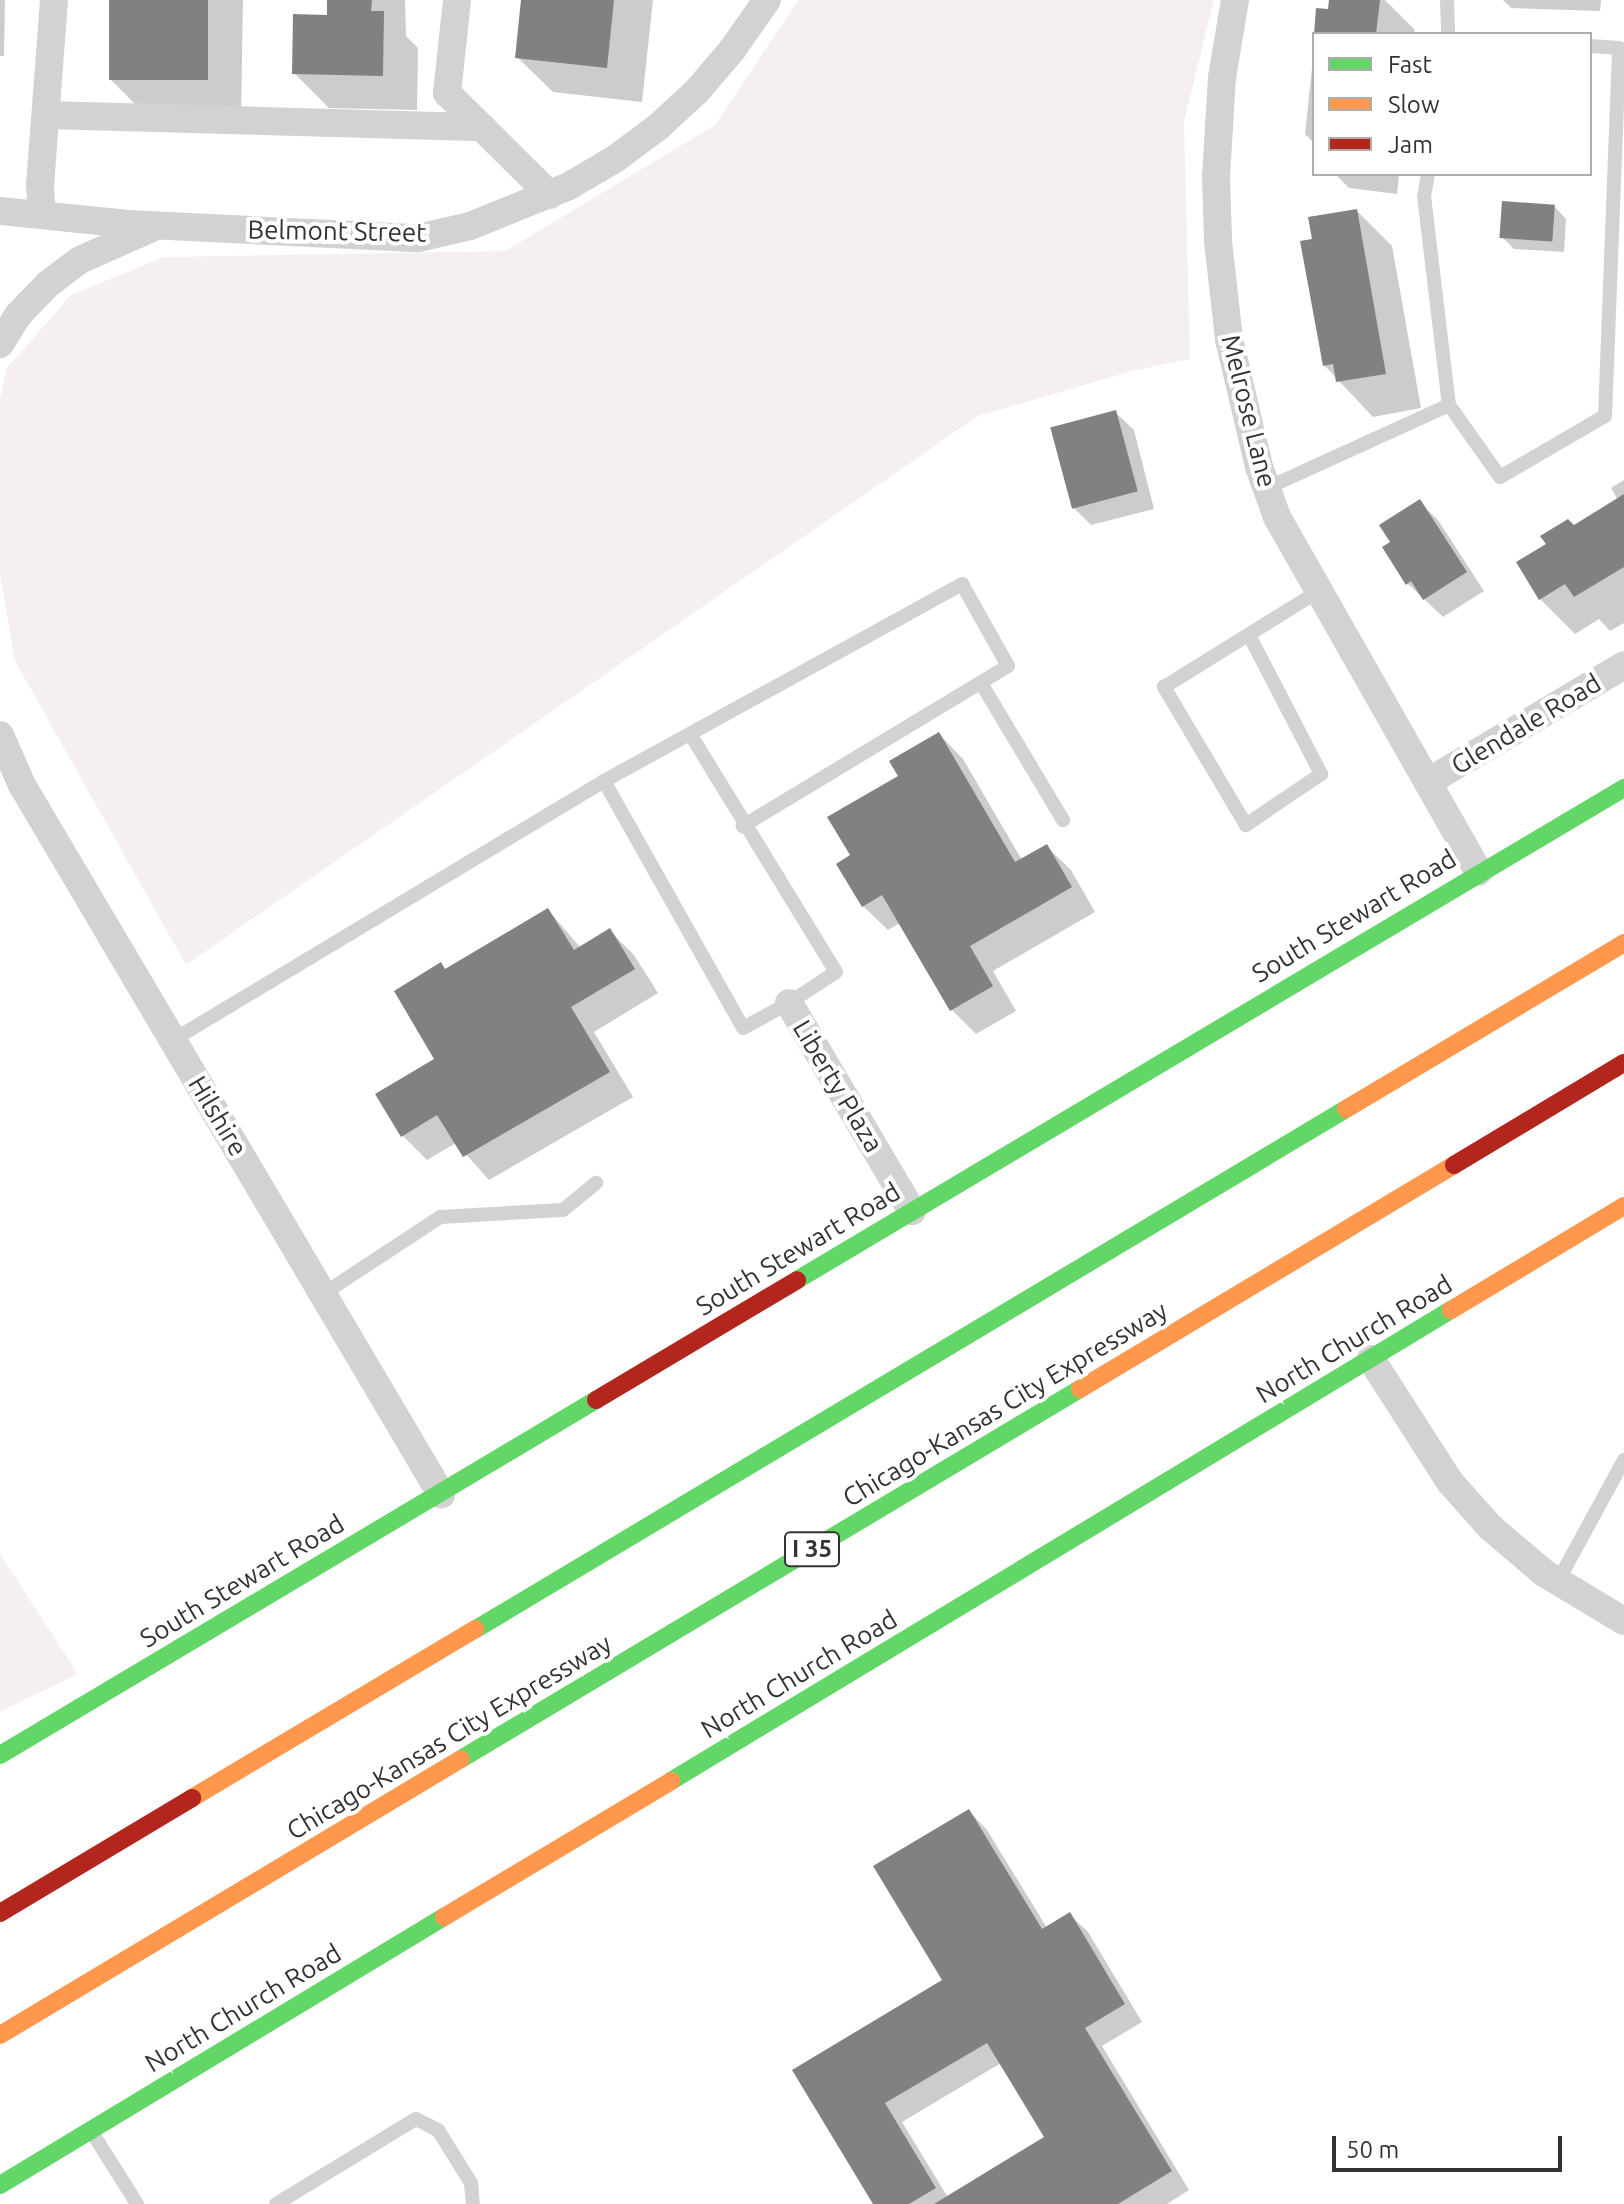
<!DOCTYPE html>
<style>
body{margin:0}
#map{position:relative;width:1624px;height:2204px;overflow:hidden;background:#fff;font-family:Ubuntu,sans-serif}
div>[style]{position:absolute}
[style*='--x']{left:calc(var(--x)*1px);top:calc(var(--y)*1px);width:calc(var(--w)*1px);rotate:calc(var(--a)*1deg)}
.green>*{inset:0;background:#f6eff2}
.shadow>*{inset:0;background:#0003}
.building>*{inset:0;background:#818181;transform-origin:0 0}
.lane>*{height:14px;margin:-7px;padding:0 7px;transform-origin:7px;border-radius:7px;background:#d2d2d2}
.street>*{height:28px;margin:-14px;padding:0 14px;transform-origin:14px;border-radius:14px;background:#d2d2d2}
.fast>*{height:18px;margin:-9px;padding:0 9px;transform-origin:9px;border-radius:9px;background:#63d668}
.slow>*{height:18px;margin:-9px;padding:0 9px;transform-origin:9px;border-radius:9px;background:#ff974d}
.jam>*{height:18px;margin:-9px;padding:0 9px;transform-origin:9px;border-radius:9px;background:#b3261e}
span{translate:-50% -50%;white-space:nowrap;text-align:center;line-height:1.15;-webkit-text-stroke:8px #fff;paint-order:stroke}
.shield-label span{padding:2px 6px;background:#fff;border:2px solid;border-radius:6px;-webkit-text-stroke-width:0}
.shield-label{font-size:24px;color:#333;font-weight:700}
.street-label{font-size:26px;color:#333}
.legend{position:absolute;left:1312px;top:32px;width:280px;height:144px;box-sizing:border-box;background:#fff;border:2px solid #adadad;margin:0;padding:10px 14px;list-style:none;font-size:24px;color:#333}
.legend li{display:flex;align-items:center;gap:16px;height:40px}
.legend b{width:40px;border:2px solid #adadad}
.scale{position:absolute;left:1332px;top:2136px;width:230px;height:36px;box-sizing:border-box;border:4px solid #333;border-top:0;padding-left:10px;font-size:24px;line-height:28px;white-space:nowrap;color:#333;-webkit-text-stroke:6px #fff;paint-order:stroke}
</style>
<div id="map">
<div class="green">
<i style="clip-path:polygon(798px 0,1214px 0,1184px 121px,1190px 359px,1132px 371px,978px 416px,186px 965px,15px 661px,0 575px,0 400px,7px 368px,71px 295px,164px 257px,505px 251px,715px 125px)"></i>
<i style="clip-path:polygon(0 1554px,78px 1674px,0 1712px)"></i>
</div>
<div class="shadow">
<i style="clip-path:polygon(0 0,5px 0,4px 56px,0 56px)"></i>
<i style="clip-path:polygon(111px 0,243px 0,241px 116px,145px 114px,110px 79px)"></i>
<i style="clip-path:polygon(329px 0,405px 0,406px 36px,418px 48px,417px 110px,329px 108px,294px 73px,329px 17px)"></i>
<i style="clip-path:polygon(523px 0,653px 0,642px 102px,553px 92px,517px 57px)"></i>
<i style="clip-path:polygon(1331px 0,1385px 0,1415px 30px,1414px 34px,1316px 34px,1330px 11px)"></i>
<i style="clip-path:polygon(1503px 0,1601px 0,1600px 11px,1511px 8px)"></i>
<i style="clip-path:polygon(1314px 49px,1314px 143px,1305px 134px)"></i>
<i style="clip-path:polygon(1335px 174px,1399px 174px,1397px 194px,1349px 188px)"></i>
<i style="clip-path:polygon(1554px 206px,1566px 219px,1564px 252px,1514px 249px,1502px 237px)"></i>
<i style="clip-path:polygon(1357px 211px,1392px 246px,1421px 408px,1373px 417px,1324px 365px,1314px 240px)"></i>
<i style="clip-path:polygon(1115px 412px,1134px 430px,1154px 509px,1091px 525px,1073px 507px)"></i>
<i style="clip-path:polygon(1624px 480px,1624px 623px,1610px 631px,1599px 619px,1575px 634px,1540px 599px,1573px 527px,1618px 500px,1611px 488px)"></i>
<i style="clip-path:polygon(1419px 502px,1438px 520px,1484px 591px,1443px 617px,1407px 583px,1393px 543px)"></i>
<i style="clip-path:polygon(939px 734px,963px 759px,1022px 860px,1046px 846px,1071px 870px,1095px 912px,993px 971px,1016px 1011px,976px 1034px,952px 1010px,900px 923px,888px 930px,863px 906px,853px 856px,900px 776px)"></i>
<i style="clip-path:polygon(548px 910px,581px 948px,610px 931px,634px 955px,658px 993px,594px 1032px,633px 1097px,489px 1180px,456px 1143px,427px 1160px,403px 1136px,437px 1059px,447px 971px)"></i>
<i style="clip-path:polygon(969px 1811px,987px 1830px,1047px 1928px,1069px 1914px,1088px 1932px,1142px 2022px,1102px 2046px,1189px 2190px,1167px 2204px,958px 2204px,1047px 2138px,1001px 2063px,902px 2122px,952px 2204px,875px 2204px,795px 2071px,945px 1981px)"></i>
</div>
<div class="building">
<i style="left:109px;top:0;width:99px;height:80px"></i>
<i style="clip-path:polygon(327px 0,372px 0,371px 11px,384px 11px,383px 76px,292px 74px,293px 14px,327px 15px)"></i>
<i style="clip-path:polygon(521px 0,614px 0,607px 68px,515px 58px)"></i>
<i style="clip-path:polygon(1329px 0,1380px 0,1376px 34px,1314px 34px,1316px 8px,1328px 9px)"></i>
<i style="left:1502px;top:201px;width:53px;height:37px;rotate:4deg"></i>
<i style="clip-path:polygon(1357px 209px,1386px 374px,1336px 382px,1333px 364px,1323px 366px,1300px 241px,1312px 239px,1308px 217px)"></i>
<i style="left:1116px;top:410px;width:84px;height:68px;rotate:75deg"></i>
<i style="clip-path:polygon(1624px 494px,1624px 567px,1574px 597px,1565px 584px,1539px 600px,1516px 562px,1546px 544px,1540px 536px,1568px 519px,1574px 525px)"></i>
<i style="clip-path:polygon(1420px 499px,1467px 572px,1423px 600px,1411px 581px,1406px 585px,1382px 547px,1390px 542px,1379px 525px)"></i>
<i style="clip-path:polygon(939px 732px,1015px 862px,1047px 844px,1072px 887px,970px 946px,993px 986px,950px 1011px,882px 895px,862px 907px,836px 864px,850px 855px,827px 817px,898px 776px,889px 761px)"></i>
<i style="clip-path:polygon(548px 908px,574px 950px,610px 928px,635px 969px,571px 1007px,610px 1072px,463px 1157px,437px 1115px,401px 1137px,375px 1094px,434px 1059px,394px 991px,441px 962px,445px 969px)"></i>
<i style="clip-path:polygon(969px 1809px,1042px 1929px,1070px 1912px,1125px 2004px,1085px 2028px,1172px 2171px,1118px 2204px,934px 2204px,1044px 2137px,987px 2043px,885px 2103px,936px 2188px,909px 2204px,873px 2204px,792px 2070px,942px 1980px,873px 1866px)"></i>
</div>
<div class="lane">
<i style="--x:1447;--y:0;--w:34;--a:88"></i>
<i style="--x:1428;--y:174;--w:22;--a:100"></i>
<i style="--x:1424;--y:196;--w:210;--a:83.2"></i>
<i style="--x:1449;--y:405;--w:88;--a:54.7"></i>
<i style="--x:1500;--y:477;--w:121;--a:-30.2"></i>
<i style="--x:1605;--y:416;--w:368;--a:-87.8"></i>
<i style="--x:1619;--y:48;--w:29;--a:-176"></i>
<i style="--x:1267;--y:488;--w:200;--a:-24.5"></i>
<i style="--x:1249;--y:635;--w:157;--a:62.6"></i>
<i style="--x:1321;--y:774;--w:91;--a:145.8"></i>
<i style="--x:1246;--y:825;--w:161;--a:-120.7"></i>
<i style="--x:1164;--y:687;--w:182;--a:-31.8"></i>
<i style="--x:981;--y:683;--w:160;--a:59.1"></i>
<i style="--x:604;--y:781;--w:409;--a:-28.8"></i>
<i style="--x:962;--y:584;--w:94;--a:60.7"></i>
<i style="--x:1008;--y:666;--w:310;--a:148.9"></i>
<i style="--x:173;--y:1040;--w:503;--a:-31"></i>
<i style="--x:604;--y:781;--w:283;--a:60.6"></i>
<i style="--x:743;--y:1028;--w:52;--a:-28.5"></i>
<i style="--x:789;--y:1003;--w:56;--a:-33.4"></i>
<i style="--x:836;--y:972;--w:279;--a:-121.5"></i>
<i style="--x:323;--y:1294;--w:140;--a:-33.3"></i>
<i style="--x:440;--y:1217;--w:123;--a:-3.3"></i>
<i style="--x:563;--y:1210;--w:43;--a:-39.3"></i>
<i style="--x:1558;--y:1581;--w:138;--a:-61.4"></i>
<i style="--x:93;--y:2134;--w:83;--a:57.8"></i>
<i style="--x:276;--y:2204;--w:164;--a:-31.3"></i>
<i style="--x:416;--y:2119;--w:25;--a:27"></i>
<i style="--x:438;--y:2130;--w:62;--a:58.1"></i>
<i style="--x:471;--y:2183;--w:21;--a:85"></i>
</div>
<div class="street">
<i style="--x:457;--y:0;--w:94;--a:96.1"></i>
<i style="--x:447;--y:93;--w:145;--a:44.7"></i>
<i style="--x:1235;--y:0;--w:79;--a:99.5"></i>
<i style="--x:1222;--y:78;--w:98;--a:93.5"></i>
<i style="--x:1216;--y:176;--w:65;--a:88.2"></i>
<i style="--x:1218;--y:241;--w:99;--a:83.6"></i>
<i style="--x:1229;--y:339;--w:131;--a:76.8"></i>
<i style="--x:1259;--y:467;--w:53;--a:70.2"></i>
<i style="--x:1277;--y:517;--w:408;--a:60.4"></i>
<i style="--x:46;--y:115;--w:436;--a:1.6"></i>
<i style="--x:0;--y:211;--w:129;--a:5.8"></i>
<i style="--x:128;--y:224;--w:290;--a:2.8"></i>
<i style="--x:418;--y:238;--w:53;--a:-13"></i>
<i style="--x:470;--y:226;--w:107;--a:-22"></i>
<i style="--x:569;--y:186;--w:53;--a:-30.4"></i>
<i style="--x:615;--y:159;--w:54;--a:-36.7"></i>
<i style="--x:658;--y:127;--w:53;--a:-42.7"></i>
<i style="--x:697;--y:91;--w:54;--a:-49.5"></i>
<i style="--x:732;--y:50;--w:61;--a:-55"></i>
<i style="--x:42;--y:215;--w:29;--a:-94"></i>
<i style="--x:40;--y:186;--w:187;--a:-85.7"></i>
<i style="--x:0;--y:344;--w:34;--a:-58"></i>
<i style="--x:18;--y:315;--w:43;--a:-45.9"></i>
<i style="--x:48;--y:284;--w:40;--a:-37"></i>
<i style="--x:80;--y:260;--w:79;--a:-24"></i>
<i style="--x:0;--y:735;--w:55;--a:66.3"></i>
<i style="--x:22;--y:785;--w:824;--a:59.42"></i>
<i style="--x:1428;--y:782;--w:228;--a:-30.8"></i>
<i style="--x:789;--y:1003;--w:242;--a:59.4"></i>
<i style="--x:1371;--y:1359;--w:146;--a:57.3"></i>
<i style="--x:1450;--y:1482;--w:60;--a:48.4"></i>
<i style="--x:1490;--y:1527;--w:71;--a:40.4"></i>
<i style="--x:1544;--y:1573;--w:93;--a:31"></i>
</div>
<div class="fast">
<i style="--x:797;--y:1280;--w:962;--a:-30.75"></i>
<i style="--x:476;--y:1629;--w:1014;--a:-30.87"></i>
<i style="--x:0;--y:1755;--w:694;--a:-30.78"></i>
<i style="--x:461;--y:1759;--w:721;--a:-30.87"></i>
<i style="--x:671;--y:1781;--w:911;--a:-31.13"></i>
<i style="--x:0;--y:2185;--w:519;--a:-31.12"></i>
</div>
<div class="slow">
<i style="--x:1346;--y:1109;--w:324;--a:-30.8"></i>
<i style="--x:1451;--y:1310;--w:202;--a:-31"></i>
<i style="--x:1080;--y:1389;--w:436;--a:-30.9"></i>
<i style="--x:192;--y:1798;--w:330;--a:-30.8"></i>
<i style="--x:444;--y:1917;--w:265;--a:-30.9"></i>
<i style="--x:0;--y:2035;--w:537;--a:-30.91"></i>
</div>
<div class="jam">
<i style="--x:1454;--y:1165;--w:198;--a:-31"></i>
<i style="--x:596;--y:1400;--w:234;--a:-30.8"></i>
<i style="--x:0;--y:1913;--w:224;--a:-30.9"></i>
</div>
<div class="shield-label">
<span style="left:812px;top:1549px">I 35</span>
</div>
<div class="street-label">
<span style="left:337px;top:231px;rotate:1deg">Belmont Street</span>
<span style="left:1249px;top:411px;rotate:76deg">Melrose Lane</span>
<span style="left:1526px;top:724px;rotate:-31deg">Glendale Road</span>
<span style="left:1354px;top:916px;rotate:-31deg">South Stewart Road</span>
<span style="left:838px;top:1086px;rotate:59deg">Liberty Plaza</span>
<span style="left:218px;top:1116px;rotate:59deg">Hilshire</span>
<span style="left:798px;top:1249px;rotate:-31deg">South Stewart Road</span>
<span style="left:1354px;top:1339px;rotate:-31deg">North Church Road</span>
<span style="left:1005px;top:1404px;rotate:-31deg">Chicago-Kansas City Expressway</span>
<span style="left:242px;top:1581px;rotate:-31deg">South Stewart Road</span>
<span style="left:799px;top:1674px;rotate:-31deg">North Church Road</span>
<span style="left:449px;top:1737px;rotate:-31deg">Chicago-Kansas City Expressway</span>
<span style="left:243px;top:2008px;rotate:-31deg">North Church Road</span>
</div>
<ul class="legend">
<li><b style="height:10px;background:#63d668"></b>Fast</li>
<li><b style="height:10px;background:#ff974d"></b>Slow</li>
<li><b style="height:10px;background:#b3261e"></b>Jam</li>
</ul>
<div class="scale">50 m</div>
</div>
